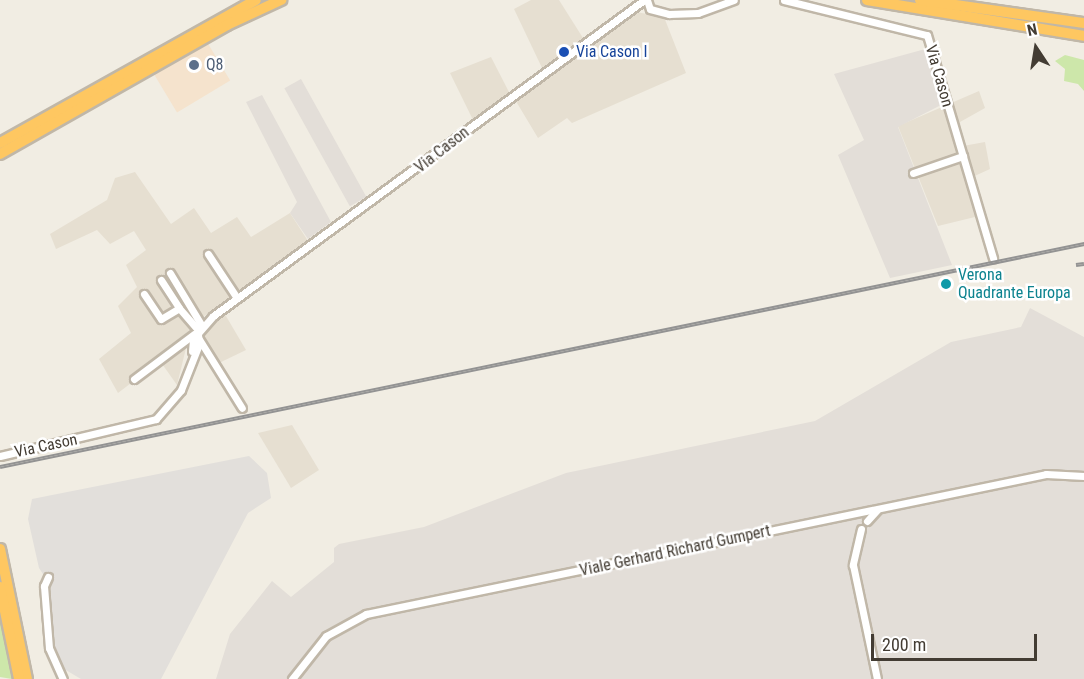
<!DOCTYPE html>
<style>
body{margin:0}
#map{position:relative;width:1084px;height:679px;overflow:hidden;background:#f1ede3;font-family:"Roboto Condensed",sans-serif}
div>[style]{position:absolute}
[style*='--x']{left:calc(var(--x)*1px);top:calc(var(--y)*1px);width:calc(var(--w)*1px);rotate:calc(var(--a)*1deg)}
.residential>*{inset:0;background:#e6dfd1}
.commercial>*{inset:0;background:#f5e3cd;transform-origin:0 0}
.industrial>*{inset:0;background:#e3ded8;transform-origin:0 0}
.green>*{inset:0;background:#cde7aa}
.parking>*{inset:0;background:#e2dfdb}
.roads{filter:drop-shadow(2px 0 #c0b7a8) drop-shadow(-2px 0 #c0b7a8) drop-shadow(0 2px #c0b7a8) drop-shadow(0 -2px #c0b7a8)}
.minor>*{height:7px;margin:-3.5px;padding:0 3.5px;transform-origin:3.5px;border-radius:3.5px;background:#fff}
.highway>*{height:10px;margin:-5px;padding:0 5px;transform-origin:5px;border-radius:5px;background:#fec761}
.rail>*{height:4px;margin-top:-2px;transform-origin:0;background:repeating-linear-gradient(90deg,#fff 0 4.5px,#939393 0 9px);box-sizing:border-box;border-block:2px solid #939393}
.dots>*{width:16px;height:16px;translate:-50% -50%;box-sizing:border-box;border:3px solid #fff;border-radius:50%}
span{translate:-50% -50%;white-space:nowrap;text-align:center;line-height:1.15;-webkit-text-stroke:5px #fff;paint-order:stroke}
.transit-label{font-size:16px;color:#164399}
.left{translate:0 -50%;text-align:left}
.service-label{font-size:16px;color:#4e5e75}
.street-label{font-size:16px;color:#433c33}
.culture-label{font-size:16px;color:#0d838f}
.north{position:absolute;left:1006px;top:18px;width:60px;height:60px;-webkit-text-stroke:4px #fff;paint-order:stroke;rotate:348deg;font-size:16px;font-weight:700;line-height:24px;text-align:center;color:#433c33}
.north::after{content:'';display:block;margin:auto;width:21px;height:27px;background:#433c33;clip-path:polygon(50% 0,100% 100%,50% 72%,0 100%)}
.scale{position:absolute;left:871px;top:634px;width:166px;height:27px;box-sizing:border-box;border:3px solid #433c33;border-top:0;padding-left:8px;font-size:18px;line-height:21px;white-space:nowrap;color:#433c33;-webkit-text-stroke:4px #fff;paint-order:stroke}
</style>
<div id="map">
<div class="residential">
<i style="clip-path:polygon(531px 0,559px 0,583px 38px,543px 70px,514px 9px)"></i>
<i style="clip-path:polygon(636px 12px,664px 17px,686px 73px,572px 123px,567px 118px,538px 138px,514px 98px)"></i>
<i style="clip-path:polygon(491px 57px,510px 94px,474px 122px,450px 73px)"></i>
<i style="clip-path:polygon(979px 91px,985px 108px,960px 122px,963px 146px,985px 142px,990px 169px,968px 179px,979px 216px,938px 226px,898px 126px)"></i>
<i style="clip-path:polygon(135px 172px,171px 224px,194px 208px,211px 233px,237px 217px,251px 237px,290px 213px,308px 241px,200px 319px,188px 340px,177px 385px,160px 361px,118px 393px,99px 359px,131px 333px,118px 306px,137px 287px,126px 265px,146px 250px,134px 231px,110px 244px,97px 230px,56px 249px,50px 234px,107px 200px,115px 178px)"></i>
<i style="clip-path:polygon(223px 311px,246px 350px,219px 363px,202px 336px,204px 328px)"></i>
<i style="clip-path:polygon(292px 425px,319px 470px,291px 488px,258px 433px)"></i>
</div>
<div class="commercial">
<i style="left:207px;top:42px;width:45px;height:62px;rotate:59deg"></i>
</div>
<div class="industrial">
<i style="clip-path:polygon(929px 48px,943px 104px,898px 127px,952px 265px,890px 278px,838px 155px,864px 140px,834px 74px)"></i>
<i style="left:301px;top:79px;width:135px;height:19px;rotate:61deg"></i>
<i style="clip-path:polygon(262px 95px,331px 222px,308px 239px,290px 213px,297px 202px,246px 102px)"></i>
<i style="clip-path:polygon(1030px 308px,1084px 337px,1084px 679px,216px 679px,230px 634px,272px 581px,291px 597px,334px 562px,334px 548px,339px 544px,424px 527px,566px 473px,815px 421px,951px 342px,1021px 327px)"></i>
</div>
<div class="green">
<i style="clip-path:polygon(1065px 55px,1084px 60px,1084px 91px,1078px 84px,1064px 81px,1065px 69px,1055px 61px)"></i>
<i style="clip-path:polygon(0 619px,12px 679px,0 677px)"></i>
</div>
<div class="parking">
<i style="clip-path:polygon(249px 456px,267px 473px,271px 498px,248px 513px,161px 679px,81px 679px,59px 666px,52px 638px,49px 583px,39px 568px,28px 519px,32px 499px)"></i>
</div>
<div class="roads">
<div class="minor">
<i style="--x:647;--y:0;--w:9;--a:72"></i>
<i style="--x:650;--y:9;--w:20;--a:15"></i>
<i style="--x:669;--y:14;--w:29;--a:-2"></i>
<i style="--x:698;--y:13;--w:38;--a:-20"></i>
<i style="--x:784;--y:0;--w:147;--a:13.8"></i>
<i style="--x:927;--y:35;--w:233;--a:73.5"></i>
<i style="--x:913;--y:173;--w:53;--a:-18.8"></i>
<i style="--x:208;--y:254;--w:53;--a:56.6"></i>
<i style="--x:170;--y:273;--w:62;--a:58.9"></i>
<i style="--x:161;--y:280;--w:33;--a:57"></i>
<i style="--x:144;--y:294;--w:30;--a:56"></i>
<i style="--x:161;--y:319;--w:21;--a:-31"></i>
<i style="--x:179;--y:308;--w:30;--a:49"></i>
<i style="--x:199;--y:339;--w:81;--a:58.1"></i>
<i style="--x:192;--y:351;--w:12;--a:-85"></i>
<i style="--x:193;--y:339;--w:30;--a:-49"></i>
<i style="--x:213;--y:316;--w:534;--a:-36.25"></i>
<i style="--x:134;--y:379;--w:75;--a:-36.9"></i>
<i style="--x:0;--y:456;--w:160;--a:-13.3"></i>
<i style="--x:156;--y:419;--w:38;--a:-49"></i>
<i style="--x:181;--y:390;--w:49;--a:-68.6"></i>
<i style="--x:199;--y:344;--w:10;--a:-96"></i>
<i style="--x:867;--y:521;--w:15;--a:-48"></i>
<i style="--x:861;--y:529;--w:37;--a:103"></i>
<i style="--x:853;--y:565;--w:116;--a:78.1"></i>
<i style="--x:48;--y:577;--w:10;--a:114"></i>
<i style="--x:44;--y:586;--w:62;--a:85.4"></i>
<i style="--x:49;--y:648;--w:34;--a:66"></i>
<i style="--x:292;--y:679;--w:55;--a:-51.7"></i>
<i style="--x:326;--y:636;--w:46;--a:-28.8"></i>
<i style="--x:366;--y:614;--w:694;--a:-11.63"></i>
<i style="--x:1046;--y:474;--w:38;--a:3"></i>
</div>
<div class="highway">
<i style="--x:867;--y:0;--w:220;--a:9.4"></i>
<i style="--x:920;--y:0;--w:166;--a:8"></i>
<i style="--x:0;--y:143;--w:293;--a:-29.2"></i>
<i style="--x:0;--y:154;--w:261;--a:-29.6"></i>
<i style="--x:227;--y:25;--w:60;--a:-24.8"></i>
<i style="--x:0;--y:549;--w:133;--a:78.3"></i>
<i style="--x:0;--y:587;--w:94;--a:78.3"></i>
</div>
</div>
<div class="rail">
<i style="--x:1076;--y:265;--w:8;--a:-7"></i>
<i style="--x:0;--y:467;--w:1107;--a:-11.62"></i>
</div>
<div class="dots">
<i style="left:564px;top:52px;background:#1a4fb4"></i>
<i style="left:194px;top:65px;background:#5c6f8a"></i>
<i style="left:946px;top:284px;background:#0f9aa8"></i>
</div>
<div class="transit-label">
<span class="left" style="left:576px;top:52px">Via Cason I</span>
</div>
<div class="service-label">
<span class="left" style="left:206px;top:65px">Q8</span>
</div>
<div class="street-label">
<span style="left:939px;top:76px;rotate:74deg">Via Cason</span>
<span style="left:442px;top:150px;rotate:-38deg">Via Cason</span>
<span style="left:46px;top:446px;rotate:-12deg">Via Cason</span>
<span style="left:675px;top:551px;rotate:-12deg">Viale Gerhard Richard Gumpert</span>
</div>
<div class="culture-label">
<span class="left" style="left:958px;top:284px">Verona<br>Quadrante Europa</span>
</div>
<div class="north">N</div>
<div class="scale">200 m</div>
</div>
